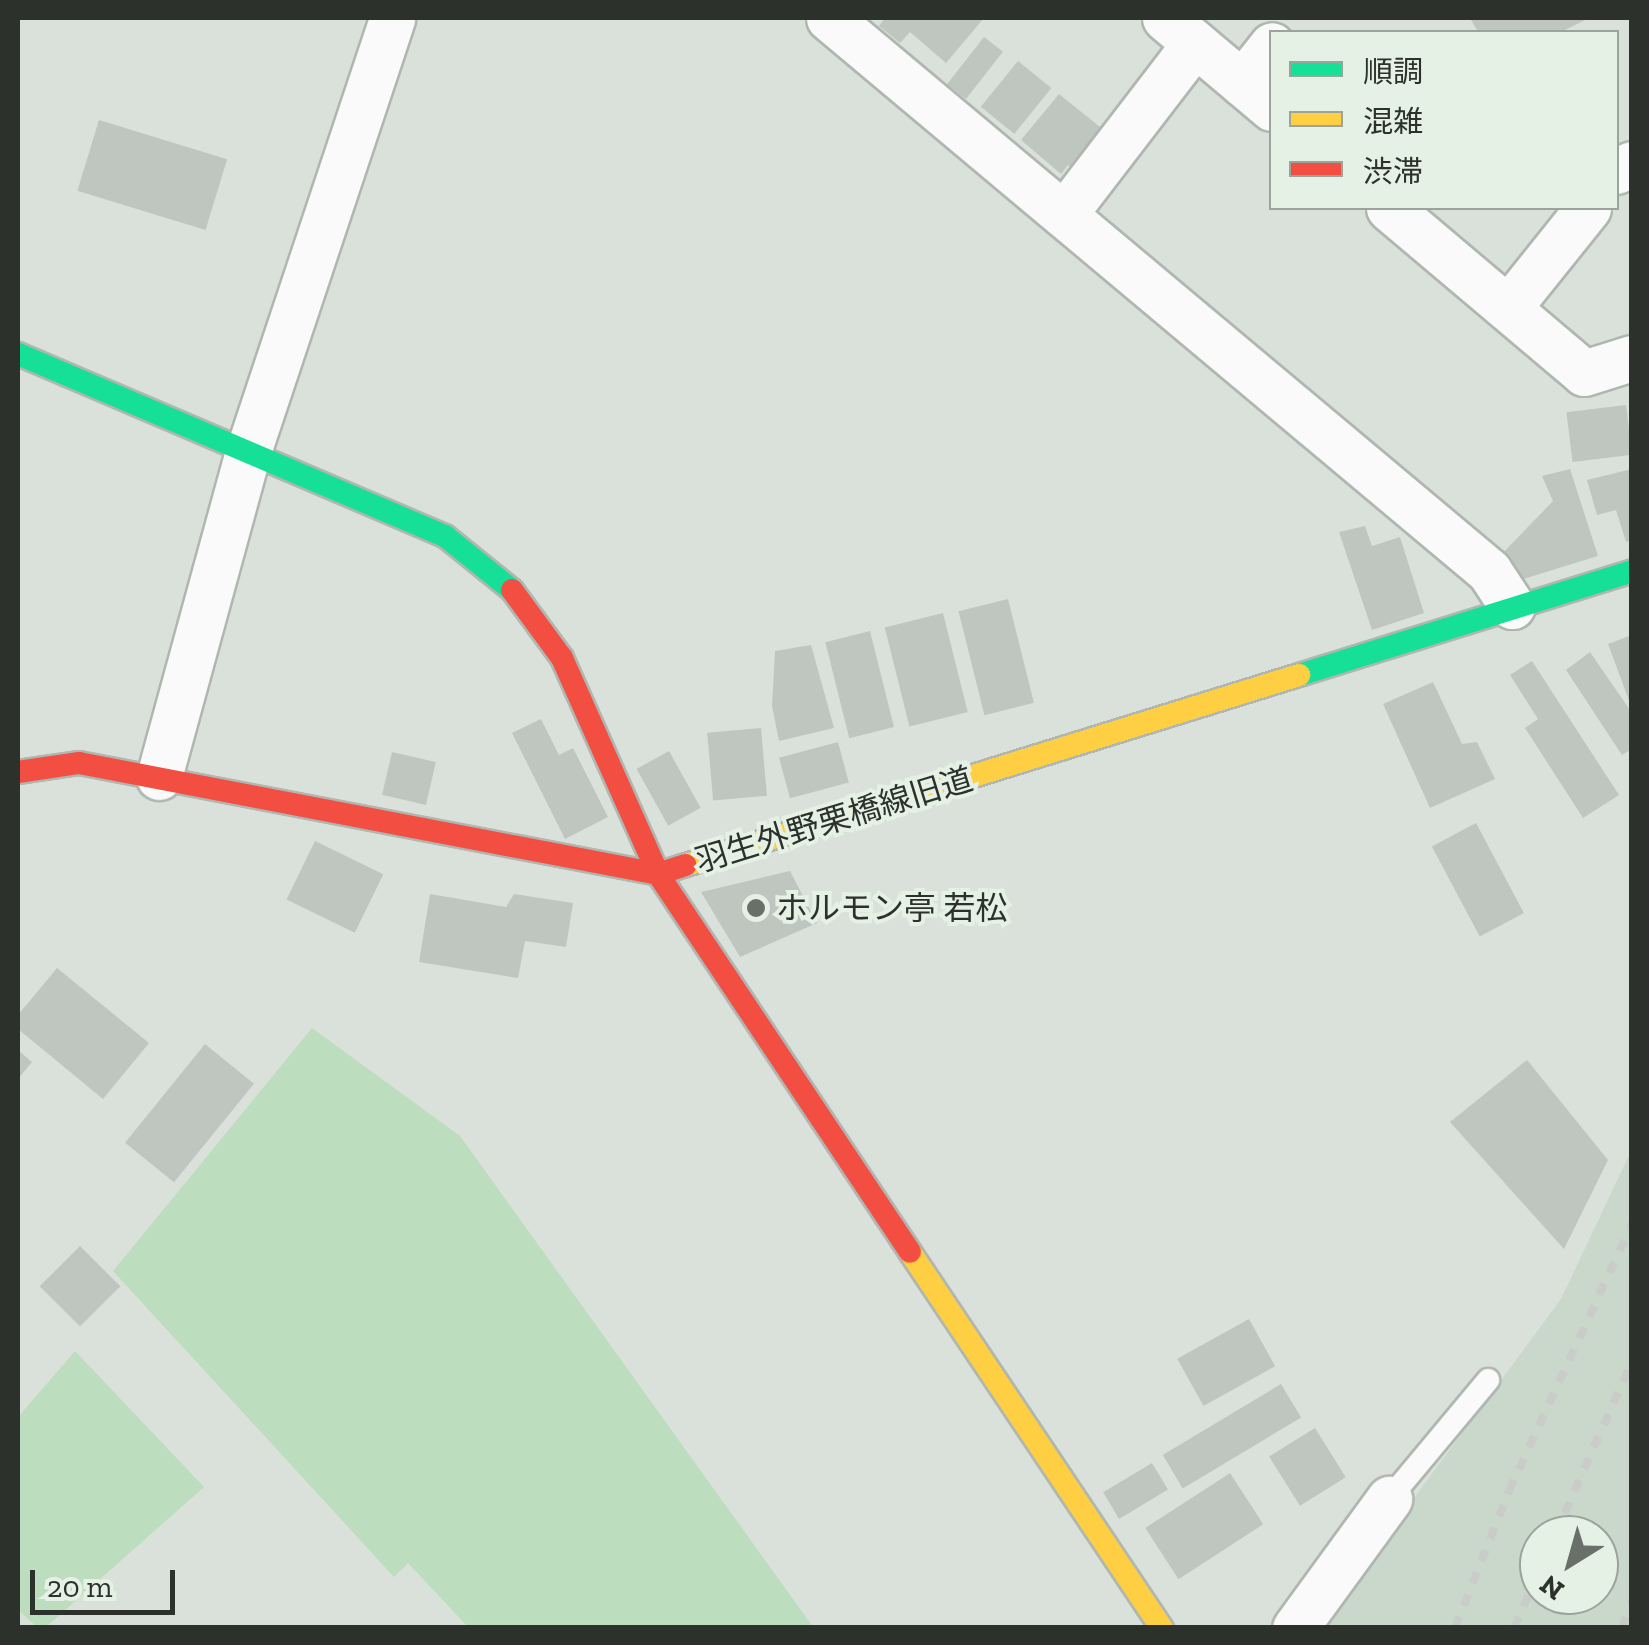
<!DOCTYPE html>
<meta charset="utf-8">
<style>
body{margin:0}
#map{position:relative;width:1649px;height:1645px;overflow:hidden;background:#dae1da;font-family:"Zilla Slab","Noto Sans JP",serif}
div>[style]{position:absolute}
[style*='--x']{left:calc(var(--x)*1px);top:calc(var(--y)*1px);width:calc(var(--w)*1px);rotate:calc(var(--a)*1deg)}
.built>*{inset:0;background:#cad8cb}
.green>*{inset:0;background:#bcddbe}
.building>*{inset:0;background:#bfc5bf;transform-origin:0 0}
.roads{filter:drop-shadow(2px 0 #b0b6b0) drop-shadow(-2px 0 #b0b6b0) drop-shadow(0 2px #b0b6b0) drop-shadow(0 -2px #b0b6b0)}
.lane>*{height:22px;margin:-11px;padding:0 11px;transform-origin:11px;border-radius:11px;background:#f9faf9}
.street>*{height:45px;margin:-22.5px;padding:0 22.5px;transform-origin:22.5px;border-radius:22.5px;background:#f9faf9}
.fast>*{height:22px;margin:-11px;padding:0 11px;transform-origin:11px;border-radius:11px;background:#16e098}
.slow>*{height:22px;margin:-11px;padding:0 11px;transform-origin:11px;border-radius:11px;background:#ffcf43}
.jam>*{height:22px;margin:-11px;padding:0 11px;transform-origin:11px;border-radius:11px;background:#f24e42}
.rail>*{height:8px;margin-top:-4px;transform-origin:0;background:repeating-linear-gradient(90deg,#c9ccc9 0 12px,transparent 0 24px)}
.dots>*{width:28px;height:28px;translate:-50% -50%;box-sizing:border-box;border:5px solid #e4f1e4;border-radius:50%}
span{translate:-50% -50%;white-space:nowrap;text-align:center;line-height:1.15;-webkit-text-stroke:8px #e4f1e4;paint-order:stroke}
.street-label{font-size:32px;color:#2c312c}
.poi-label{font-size:32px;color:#2c312c}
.left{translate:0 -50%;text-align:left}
.frame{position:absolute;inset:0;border:20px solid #2c312c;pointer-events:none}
.legend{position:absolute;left:1269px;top:30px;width:350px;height:180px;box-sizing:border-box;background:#e4f1e4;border:2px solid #9aa49a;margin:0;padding:12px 18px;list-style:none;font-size:30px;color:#2c312c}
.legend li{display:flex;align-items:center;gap:20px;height:50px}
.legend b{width:50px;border:2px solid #9aa49a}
.north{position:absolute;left:1519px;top:1515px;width:100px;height:100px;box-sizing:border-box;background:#e4f1e4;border:2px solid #9aa49a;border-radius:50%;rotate:217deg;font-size:28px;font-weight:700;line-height:40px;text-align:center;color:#2c312c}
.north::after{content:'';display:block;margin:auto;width:35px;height:45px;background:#696f69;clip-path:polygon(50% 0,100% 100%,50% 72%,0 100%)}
.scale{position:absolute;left:30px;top:1570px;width:145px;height:45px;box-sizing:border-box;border:5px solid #2c312c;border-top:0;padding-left:12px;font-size:30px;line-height:35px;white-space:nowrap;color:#2c312c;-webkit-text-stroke:8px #e4f1e4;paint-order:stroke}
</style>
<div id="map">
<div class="built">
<i style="clip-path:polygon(evenodd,1631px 1151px,1631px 1627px,1318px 1628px,1561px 1299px,1631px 1151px,1539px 1535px,1599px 1535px,1599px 1595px,1539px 1595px,1539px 1535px)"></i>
</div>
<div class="green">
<i style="clip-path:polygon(312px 1028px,460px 1136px,813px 1627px,468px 1627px,408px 1563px,394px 1577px,113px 1271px)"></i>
<i style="clip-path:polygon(75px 1351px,204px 1487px,46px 1627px,37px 1627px,18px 1610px,18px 1417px)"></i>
</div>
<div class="building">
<i style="clip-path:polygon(885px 18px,984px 18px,946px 63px,910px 32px,900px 43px,879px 26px)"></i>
<i style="clip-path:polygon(1470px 18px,1589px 18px,1561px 32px,1478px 32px)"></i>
<i style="left:984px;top:37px;width:24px;height:60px;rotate:38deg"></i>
<i style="left:1018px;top:61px;width:43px;height:59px;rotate:39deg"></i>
<i style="clip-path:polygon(1059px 94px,1110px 135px,1078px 174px,1068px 165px,1061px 174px,1021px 140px)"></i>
<i style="left:99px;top:120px;width:134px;height:74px;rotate:17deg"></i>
<i style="left:1626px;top:405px;width:50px;height:60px;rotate:83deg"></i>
<i style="clip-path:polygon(1570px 469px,1598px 556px,1523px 579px,1499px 557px,1553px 501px,1542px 476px)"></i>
<i style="clip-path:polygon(1632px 469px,1632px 540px,1626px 542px,1616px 510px,1597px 515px,1587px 480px)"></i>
<i style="clip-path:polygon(1365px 526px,1372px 546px,1400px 537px,1424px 613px,1372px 630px,1339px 532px)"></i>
<i style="left:1008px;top:599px;width:107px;height:51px;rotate:76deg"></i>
<i style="left:943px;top:613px;width:102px;height:60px;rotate:76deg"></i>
<i style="left:870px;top:631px;width:99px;height:46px;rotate:76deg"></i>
<i style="clip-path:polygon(1632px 635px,1632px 706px,1631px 706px,1608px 644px)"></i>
<i style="clip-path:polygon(811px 645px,834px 728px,779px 741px,772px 706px,775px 651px)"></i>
<i style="clip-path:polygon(1590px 652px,1632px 713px,1632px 749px,1622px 755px,1566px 670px)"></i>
<i style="clip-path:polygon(1532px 661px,1619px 795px,1583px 818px,1525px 728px,1538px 719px,1510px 675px)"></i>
<i style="clip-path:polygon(1433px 682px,1462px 744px,1477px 742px,1495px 779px,1430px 808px,1383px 704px)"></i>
<i style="clip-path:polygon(541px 719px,559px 755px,573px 748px,608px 817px,565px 839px,512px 733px)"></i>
<i style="left:761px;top:728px;width:68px;height:54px;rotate:85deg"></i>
<i style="left:838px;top:742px;width:42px;height:61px;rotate:75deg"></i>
<i style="left:669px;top:751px;width:65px;height:37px;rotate:61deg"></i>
<i style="left:392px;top:752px;width:45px;height:44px;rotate:13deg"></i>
<i style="left:1476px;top:823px;width:102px;height:50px;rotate:62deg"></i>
<i style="left:315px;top:841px;width:76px;height:65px;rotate:26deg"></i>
<i style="clip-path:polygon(790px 871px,817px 923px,740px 957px,701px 892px)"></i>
<i style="clip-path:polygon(430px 894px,506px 907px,514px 894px,573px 903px,566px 947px,525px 941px,518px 978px,419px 962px)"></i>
<i style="clip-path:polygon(57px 968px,149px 1043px,103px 1099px,18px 1029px,18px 1015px)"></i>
<i style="left:205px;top:1044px;width:63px;height:127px;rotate:39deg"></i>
<i style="clip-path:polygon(18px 1050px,32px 1062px,18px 1079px)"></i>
<i style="clip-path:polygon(1527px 1060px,1608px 1160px,1564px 1249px,1450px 1122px)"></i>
<i style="left:80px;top:1246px;width:57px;height:57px;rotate:45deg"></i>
<i style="left:1249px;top:1319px;width:54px;height:82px;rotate:61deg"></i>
<i style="left:1281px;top:1384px;width:39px;height:138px;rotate:59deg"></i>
<i style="left:1315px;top:1428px;width:58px;height:54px;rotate:58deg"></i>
<i style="left:1152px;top:1463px;width:31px;height:57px;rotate:59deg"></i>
<i style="left:1230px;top:1473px;width:61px;height:101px;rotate:57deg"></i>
</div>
<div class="roads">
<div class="lane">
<i style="--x:1389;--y:1499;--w:155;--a:-50.2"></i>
</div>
<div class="street">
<i style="--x:829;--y:18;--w:861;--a:39.96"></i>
<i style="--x:1489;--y:571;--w:42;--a:56.7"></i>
<i style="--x:1165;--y:18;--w:140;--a:40.1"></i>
<i style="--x:1242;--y:83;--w:48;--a:-51.7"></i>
<i style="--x:1616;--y:171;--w:17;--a:-24"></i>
<i style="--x:1389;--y:208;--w:255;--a:40.2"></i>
<i style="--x:1584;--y:373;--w:50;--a:-17.4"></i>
<i style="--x:1064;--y:214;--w:215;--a:-52.5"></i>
<i style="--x:1508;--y:308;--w:128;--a:-51.3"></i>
<i style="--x:159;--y:777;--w:334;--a:-74.7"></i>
<i style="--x:247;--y:455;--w:460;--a:-71.6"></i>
<i style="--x:1295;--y:1628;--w:160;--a:-53.9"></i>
</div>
<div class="fast">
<i style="--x:18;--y:354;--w:464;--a:23.1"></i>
<i style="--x:445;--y:536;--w:86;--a:38.9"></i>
<i style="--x:1299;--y:675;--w:349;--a:-17.3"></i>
</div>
<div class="slow">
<i style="--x:686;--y:865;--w:642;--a:-17.22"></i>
<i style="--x:910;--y:1252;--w:453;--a:56.2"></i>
</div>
<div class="jam">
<i style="--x:512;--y:590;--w:84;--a:53.7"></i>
<i style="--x:562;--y:658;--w:236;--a:66"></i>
<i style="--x:658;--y:874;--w:454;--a:56.3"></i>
<i style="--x:18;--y:772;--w:62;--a:-8.4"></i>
<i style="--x:79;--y:763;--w:590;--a:10.85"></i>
<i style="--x:658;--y:874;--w:29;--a:-18"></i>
</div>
</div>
<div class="rail">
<i style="--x:1555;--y:1535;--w:190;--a:-66.1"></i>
<i style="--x:1455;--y:1628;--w:147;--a:-68.5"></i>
<i style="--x:1509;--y:1491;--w:295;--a:-65.3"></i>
<i style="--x:1514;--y:1628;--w:62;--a:-66.3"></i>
<i style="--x:1622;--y:1628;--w:29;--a:-70"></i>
</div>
<div class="dots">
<i style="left:756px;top:908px;background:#696f69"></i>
</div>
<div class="street-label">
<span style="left:834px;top:820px;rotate:-17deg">羽生外野栗橋線旧道</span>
</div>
<div class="poi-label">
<span class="left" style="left:776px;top:908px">ホルモン亭 若松</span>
</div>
<div class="frame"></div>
<ul class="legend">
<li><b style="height:12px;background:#16e098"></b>順調</li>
<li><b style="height:12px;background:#ffcf43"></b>混雑</li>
<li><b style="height:12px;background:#f24e42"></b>渋滞</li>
</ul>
<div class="north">N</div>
<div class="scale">20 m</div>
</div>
